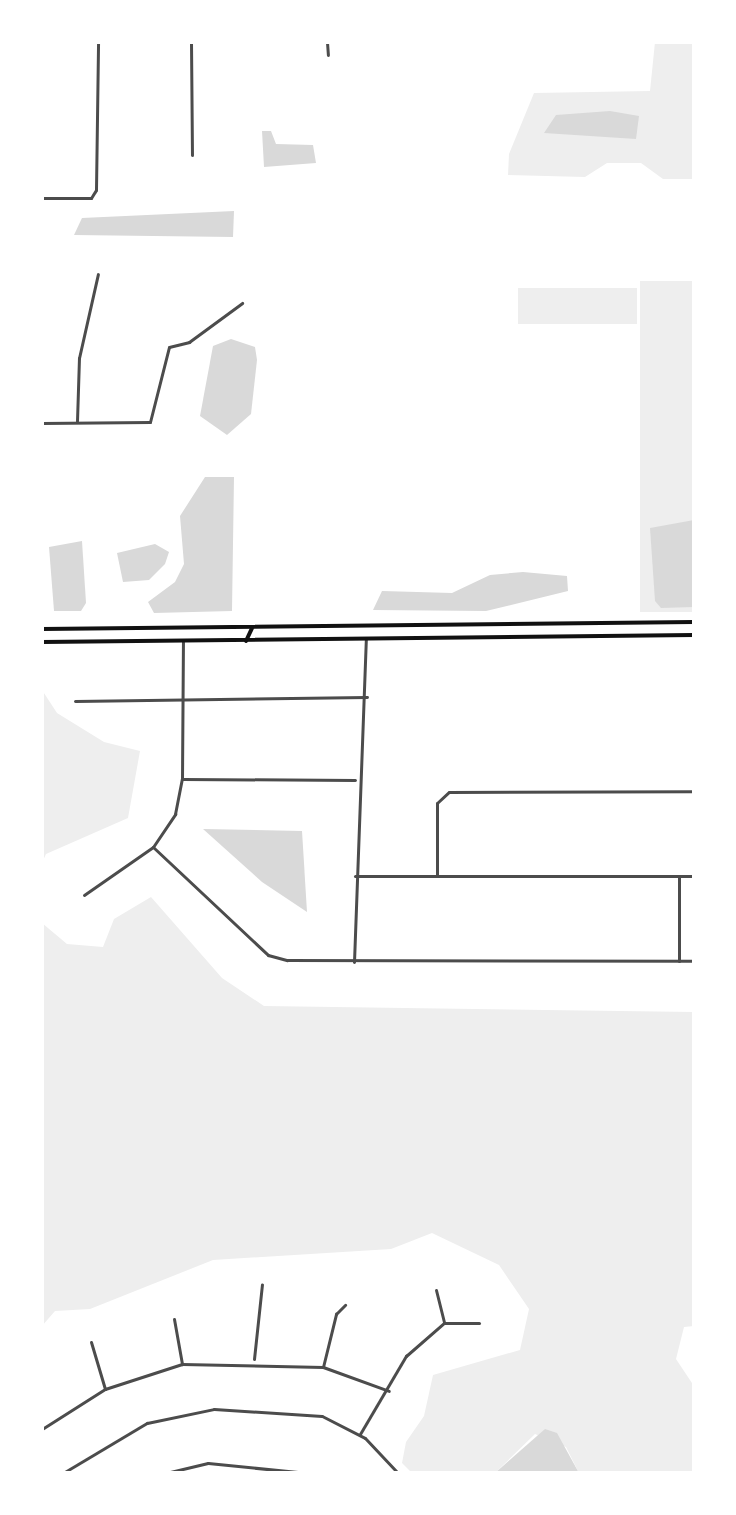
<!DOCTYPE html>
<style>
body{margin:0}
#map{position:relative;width:736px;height:1515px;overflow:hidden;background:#fff;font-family:Karla,sans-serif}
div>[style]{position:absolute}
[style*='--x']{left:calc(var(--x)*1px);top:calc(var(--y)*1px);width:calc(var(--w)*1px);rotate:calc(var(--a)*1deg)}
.green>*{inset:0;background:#eee;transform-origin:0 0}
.water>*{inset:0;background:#d9d9d9}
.minor>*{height:3px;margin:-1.5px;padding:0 1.5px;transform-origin:1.5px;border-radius:1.5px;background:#4c4c4c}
.tertiary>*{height:3px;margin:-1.5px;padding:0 1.5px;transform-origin:1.5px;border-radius:1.5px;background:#4c4c4c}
.secondary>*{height:4px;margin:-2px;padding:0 2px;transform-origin:2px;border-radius:2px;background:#111}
span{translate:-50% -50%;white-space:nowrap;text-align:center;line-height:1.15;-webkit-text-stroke:6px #fff;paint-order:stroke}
.frame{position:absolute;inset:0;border:44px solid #fff;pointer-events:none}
</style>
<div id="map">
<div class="green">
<i style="clip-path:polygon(655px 42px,694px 42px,694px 179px,663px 179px,641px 163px,607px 163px,585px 177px,508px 175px,509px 154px,534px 93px,650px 91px)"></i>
<i style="left:640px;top:281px;width:54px;height:331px"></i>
<i style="left:518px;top:288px;width:119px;height:36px"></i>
<i style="clip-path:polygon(42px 690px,57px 713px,104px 742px,140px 751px,128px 818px,46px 854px,42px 863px)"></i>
<i style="clip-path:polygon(151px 897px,222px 978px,264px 1006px,694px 1012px,694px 1326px,684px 1327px,676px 1359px,694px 1386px,694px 1473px,579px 1473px,566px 1447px,535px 1434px,495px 1473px,412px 1473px,402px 1463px,406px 1442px,424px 1416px,433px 1375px,520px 1350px,529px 1309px,499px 1265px,432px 1233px,391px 1249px,213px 1260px,90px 1309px,55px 1311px,42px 1326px,42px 923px,67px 944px,103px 947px,114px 919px)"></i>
</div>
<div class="water">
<i style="clip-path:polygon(610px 111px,639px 116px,636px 139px,544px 133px,556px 115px)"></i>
<i style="clip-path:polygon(262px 131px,271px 131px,276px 144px,313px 145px,316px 163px,264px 167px)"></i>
<i style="clip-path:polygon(234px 211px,233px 237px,74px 235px,82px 218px)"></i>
<i style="clip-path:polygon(231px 339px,255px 347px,257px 360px,251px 414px,227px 435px,200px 416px,213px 346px)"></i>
<i style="clip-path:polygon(205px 477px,234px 477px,232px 611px,154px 613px,148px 602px,175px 582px,184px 564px,180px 516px)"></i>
<i style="clip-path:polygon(694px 520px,694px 607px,661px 608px,655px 601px,650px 528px)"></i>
<i style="clip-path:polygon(82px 541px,86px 603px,81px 611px,54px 611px,49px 547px)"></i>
<i style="clip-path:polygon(155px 544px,169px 552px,165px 564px,149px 580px,123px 582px,117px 553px)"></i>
<i style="clip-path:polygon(523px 572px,567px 576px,568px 591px,486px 611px,373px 610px,382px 591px,452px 593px,490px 575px)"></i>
<i style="clip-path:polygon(203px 829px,302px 831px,307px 912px,262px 882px)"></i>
<i style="clip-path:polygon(545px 1429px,557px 1433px,579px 1473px,495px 1473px)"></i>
</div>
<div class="minor">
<i style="--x:191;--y:42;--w:113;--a:89.5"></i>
<i style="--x:327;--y:42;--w:13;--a:86"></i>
<i style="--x:42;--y:198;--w:49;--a:0"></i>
<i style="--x:91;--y:198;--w:9;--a:-58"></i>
<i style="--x:96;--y:190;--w:148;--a:-89.2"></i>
<i style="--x:77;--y:421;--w:63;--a:-88.2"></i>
<i style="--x:79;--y:358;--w:86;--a:-77.3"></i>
<i style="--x:42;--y:423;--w:108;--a:-0.5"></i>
<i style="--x:150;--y:422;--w:77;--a:-75.8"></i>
<i style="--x:169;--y:347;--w:21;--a:-14"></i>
<i style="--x:189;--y:342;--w:66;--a:-36.3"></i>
<i style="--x:75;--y:701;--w:292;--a:-0.8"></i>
<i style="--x:183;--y:779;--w:172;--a:0.3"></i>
<i style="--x:153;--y:847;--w:158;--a:43.2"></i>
<i style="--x:268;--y:955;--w:20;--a:15"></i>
<i style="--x:287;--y:960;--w:407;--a:0.1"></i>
<i style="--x:437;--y:875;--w:72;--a:-90"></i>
<i style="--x:437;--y:803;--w:16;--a:-43"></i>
<i style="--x:449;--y:792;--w:245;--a:-0.2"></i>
<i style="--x:355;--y:876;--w:339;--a:0"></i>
<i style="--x:84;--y:895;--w:84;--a:-34.8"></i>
<i style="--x:153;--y:847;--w:40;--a:-56"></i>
<i style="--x:175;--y:814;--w:36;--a:-79"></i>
<i style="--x:182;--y:779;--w:137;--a:-89.6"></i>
<i style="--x:679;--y:961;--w:84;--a:-90"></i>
<i style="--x:354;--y:962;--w:323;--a:-87.9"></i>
<i style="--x:436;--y:1290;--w:34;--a:76"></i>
<i style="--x:174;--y:1319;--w:46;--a:79.9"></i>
<i style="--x:91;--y:1342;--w:49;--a:73.4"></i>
<i style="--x:254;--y:1359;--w:75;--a:-83.9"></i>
<i style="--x:323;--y:1367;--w:55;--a:-76.2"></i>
<i style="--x:336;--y:1314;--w:13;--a:-45"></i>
<i style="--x:42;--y:1429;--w:75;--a:-32.4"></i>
<i style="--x:105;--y:1389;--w:81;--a:-18"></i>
<i style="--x:182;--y:1364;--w:141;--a:1.2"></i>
<i style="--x:323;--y:1367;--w:70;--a:20"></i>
<i style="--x:360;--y:1434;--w:91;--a:-59.5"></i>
<i style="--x:406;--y:1356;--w:50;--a:-41"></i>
<i style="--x:444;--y:1323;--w:35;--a:0"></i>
<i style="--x:166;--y:1473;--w:43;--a:-13.4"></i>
<i style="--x:208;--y:1463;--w:100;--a:5.8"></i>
</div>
<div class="tertiary">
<i style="--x:63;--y:1473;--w:98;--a:-30.8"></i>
<i style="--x:147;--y:1423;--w:68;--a:-11.8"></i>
<i style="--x:214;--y:1409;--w:108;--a:3.7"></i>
<i style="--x:322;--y:1416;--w:48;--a:27.1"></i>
<i style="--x:365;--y:1438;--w:48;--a:46.7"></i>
</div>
<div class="secondary">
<i style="--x:42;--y:629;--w:652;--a:-0.62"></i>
<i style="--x:246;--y:641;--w:14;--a:-65"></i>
<i style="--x:42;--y:642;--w:652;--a:-0.62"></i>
</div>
<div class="frame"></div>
</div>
